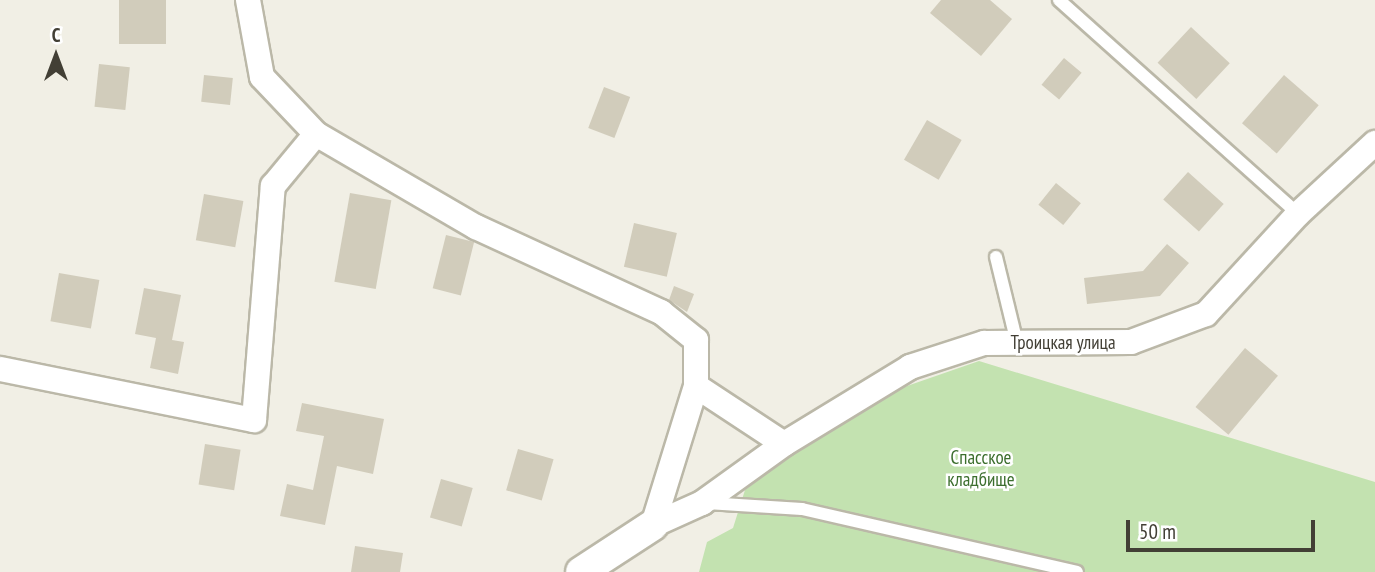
<!DOCTYPE html>
<meta charset="utf-8">
<style>
body{margin:0}
#map{position:relative;width:1375px;height:572px;overflow:hidden;background:#f1efe5;font-family:"PT Sans Narrow",sans-serif}
div>[style]{position:absolute}
[style*='--x']{left:calc(var(--x)*1px);top:calc(var(--y)*1px);width:calc(var(--w)*1px);rotate:calc(var(--a)*1deg)}
.green>*{inset:0;background:#c3e2b0}
.building>*{inset:0;background:#d1ccbb;transform-origin:0 0}
.roads{filter:drop-shadow(2px 0 #bbb8a8) drop-shadow(-2px 0 #bbb8a8) drop-shadow(0 2px #bbb8a8) drop-shadow(0 -2px #bbb8a8)}
.service>*{height:12px;margin:-6px;padding:0 6px;transform-origin:6px;border-radius:6px;background:#fff}
.minor>*{height:24px;margin:-12px;padding:0 12px;transform-origin:12px;border-radius:12px;background:#fff}
.tertiary>*{height:30px;margin:-15px;padding:0 15px;transform-origin:15px;border-radius:15px;background:#fff}
span{translate:-50% -50%;white-space:nowrap;text-align:center;line-height:1.15;-webkit-text-stroke:5px #fff;paint-order:stroke}
.street-label{font-size:19px;color:#423f35}
.park-label{font-size:19px;color:#3c6e2e}
.north{position:absolute;left:21px;top:21px;width:70px;height:70px;-webkit-text-stroke:5px #fff;paint-order:stroke;rotate:0deg;font-size:19px;font-weight:700;line-height:28px;text-align:center;color:#423f35}
.north::after{content:'';display:block;margin:auto;width:24px;height:32px;background:#423f35;clip-path:polygon(50% 0,100% 100%,50% 72%,0 100%)}
.scale{position:absolute;left:1126px;top:520px;width:189px;height:32px;box-sizing:border-box;border:4px solid #423f35;border-top:0;padding-left:9px;font-size:21px;line-height:24px;white-space:nowrap;color:#423f35;-webkit-text-stroke:5px #fff;paint-order:stroke}
</style>
<div id="map">
<div class="green">
<i style="clip-path:polygon(979px 361px,1375px 482px,1375px 572px,699px 572px,707px 542px,733px 528px,745px 490px,858px 403px)"></i>
</div>
<div class="building">
<i style="left:119px;top:0;width:47px;height:44px"></i>
<i style="clip-path:polygon(941px 0,990px 0,1012px 19px,981px 56px,930px 13px)"></i>
<i style="left:1191px;top:27px;width:53px;height:49px;rotate:43deg"></i>
<i style="left:1064px;top:58px;width:23px;height:35px;rotate:40deg"></i>
<i style="left:99px;top:64px;width:31px;height:43px;rotate:6deg"></i>
<i style="left:204px;top:75px;width:29px;height:27px;rotate:6deg"></i>
<i style="left:1284px;top:75px;width:46px;height:64px;rotate:41deg"></i>
<i style="left:604px;top:87px;width:28px;height:44px;rotate:21deg"></i>
<i style="left:927px;top:120px;width:40px;height:46px;rotate:30deg"></i>
<i style="left:1188px;top:172px;width:48px;height:37px;rotate:42deg"></i>
<i style="left:1056px;top:183px;width:32px;height:28px;rotate:39deg"></i>
<i style="left:350px;top:193px;width:42px;height:90px;rotate:10deg"></i>
<i style="left:204px;top:194px;width:40px;height:47px;rotate:10deg"></i>
<i style="left:634px;top:223px;width:44px;height:45px;rotate:13deg"></i>
<i style="left:446px;top:235px;width:29px;height:55px;rotate:14deg"></i>
<i style="clip-path:polygon(1167px 244px,1189px 263px,1160px 296px,1087px 304px,1084px 278px,1143px 271px)"></i>
<i style="left:59px;top:273px;width:41px;height:49px;rotate:10deg"></i>
<i style="clip-path:polygon(674px 286px,694px 294px,687px 312px,669px 300px)"></i>
<i style="clip-path:polygon(144px 288px,181px 295px,172px 340px,184px 342px,178px 374px,150px 368px,156px 338px,135px 334px)"></i>
<i style="left:1245px;top:348px;width:43px;height:77px;rotate:40deg"></i>
<i style="clip-path:polygon(302px 403px,384px 419px,373px 474px,337px 466px,325px 525px,280px 516px,287px 484px,313px 490px,324px 436px,296px 431px)"></i>
<i style="left:205px;top:444px;width:36px;height:41px;rotate:9deg"></i>
<i style="left:518px;top:449px;width:37px;height:43px;rotate:16deg"></i>
<i style="left:441px;top:479px;width:33px;height:40px;rotate:16deg"></i>
<i style="clip-path:polygon(355px 546px,403px 553px,400px 572px,351px 572px)"></i>
</div>
<div class="roads">
<div class="service">
<i style="--x:1059;--y:0;--w:321;--a:41.8"></i>
<i style="--x:996;--y:257;--w:89;--a:76.3"></i>
<i style="--x:707;--y:503;--w:95;--a:3.6"></i>
<i style="--x:802;--y:509;--w:282;--a:12.9"></i>
</div>
<div class="minor">
<i style="--x:248;--y:0;--w:78;--a:79.7"></i>
<i style="--x:262;--y:77;--w:79;--a:46.5"></i>
<i style="--x:316;--y:134;--w:185;--a:30.2"></i>
<i style="--x:476;--y:227;--w:204;--a:24.7"></i>
<i style="--x:661;--y:312;--w:45;--a:38.7"></i>
<i style="--x:696;--y:340;--w:46;--a:90"></i>
<i style="--x:696;--y:386;--w:145;--a:107.2"></i>
<i style="--x:0;--y:369;--w:259;--a:11.4"></i>
<i style="--x:254;--y:420;--w:235;--a:-85.4"></i>
<i style="--x:273;--y:186;--w:67;--a:-50.4"></i>
<i style="--x:696;--y:386;--w:105;--a:33.4"></i>
<i style="--x:653;--y:525;--w:54;--a:-24.2"></i>
<i style="--x:702;--y:503;--w:101;--a:-35.7"></i>
<i style="--x:784;--y:444;--w:148;--a:-31.4"></i>
<i style="--x:910;--y:367;--w:78;--a:-18"></i>
<i style="--x:984;--y:343;--w:147;--a:-0.4"></i>
<i style="--x:1131;--y:342;--w:80;--a:-20.5"></i>
<i style="--x:1206;--y:314;--w:136;--a:-47.4"></i>
<i style="--x:1298;--y:214;--w:105;--a:-42.7"></i>
</div>
<div class="tertiary">
<i style="--x:581;--y:572;--w:86;--a:-33.1"></i>
</div>
</div>
<div class="street-label">
<span style="left:1063px;top:343px">Троицкая улица</span>
</div>
<div class="park-label">
<span style="left:981px;top:469px">Спасское<br>кладбище</span>
</div>
<div class="north">С</div>
<div class="scale">50 m</div>
</div>
